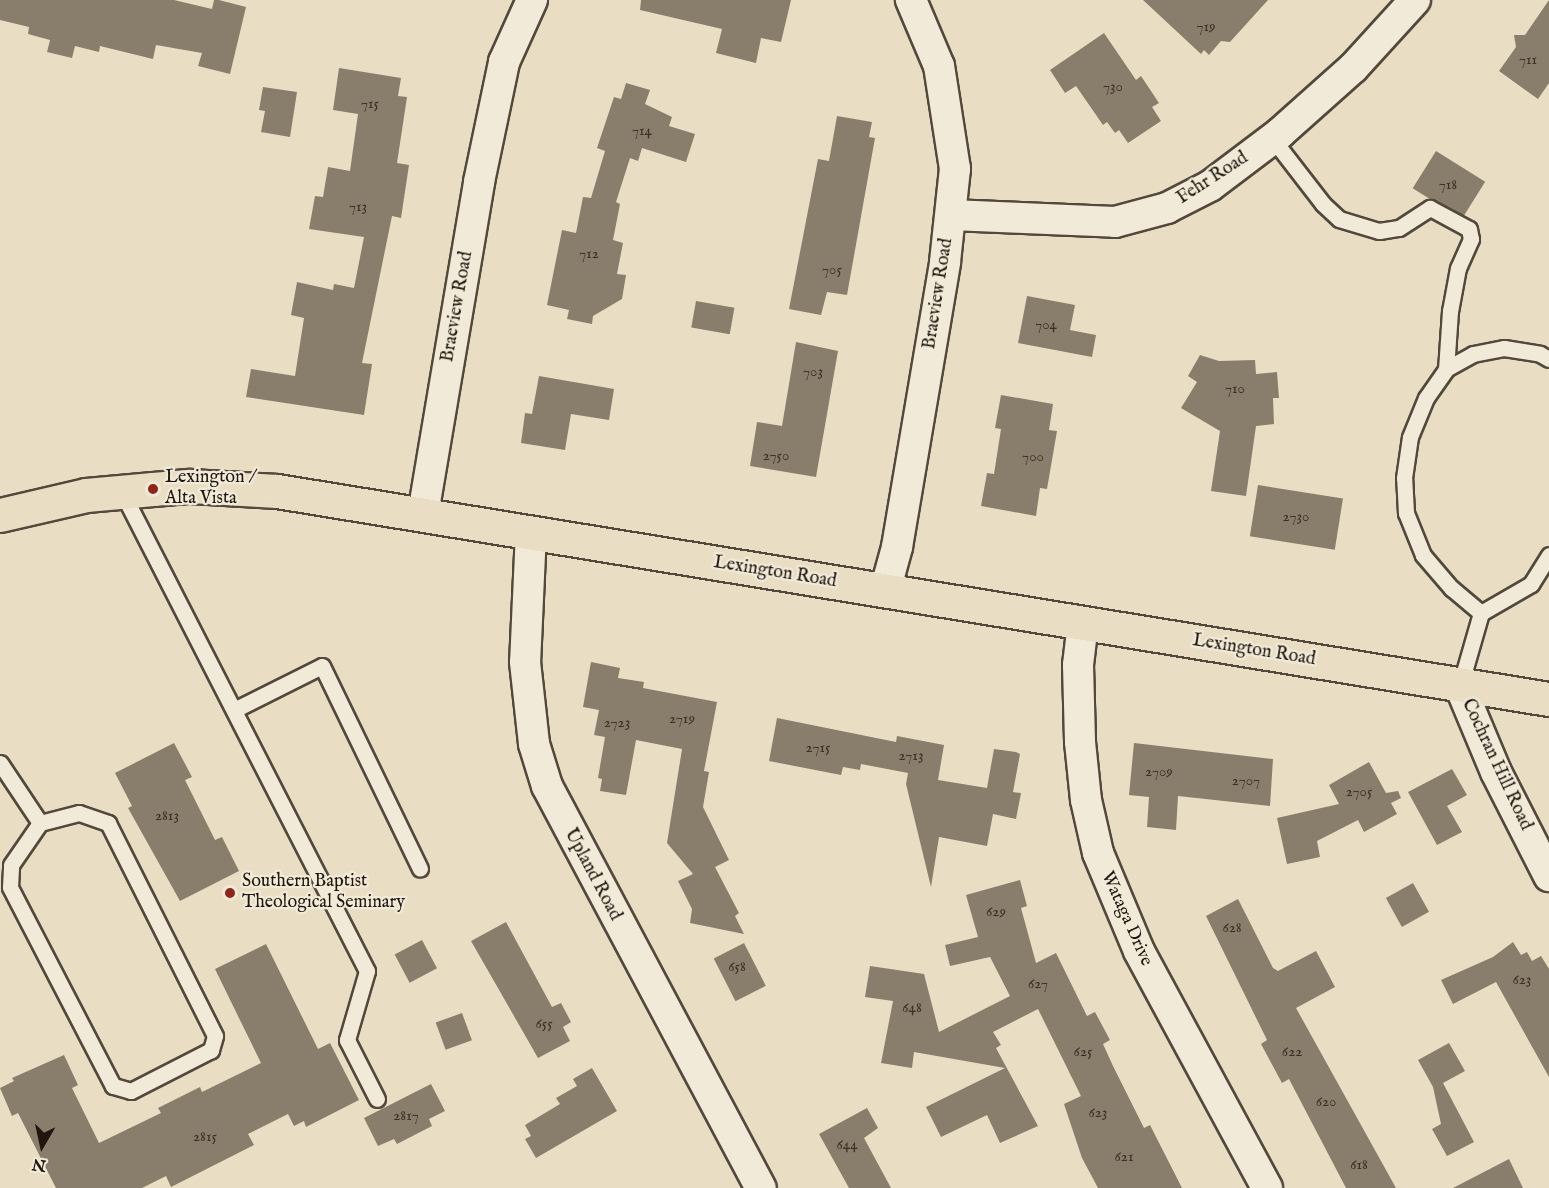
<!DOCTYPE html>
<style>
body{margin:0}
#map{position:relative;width:1549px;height:1188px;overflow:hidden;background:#e9dec4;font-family:"IM FELL English",serif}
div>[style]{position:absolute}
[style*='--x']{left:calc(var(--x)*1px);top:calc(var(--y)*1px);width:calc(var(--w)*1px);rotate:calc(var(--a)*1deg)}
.building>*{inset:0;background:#897e6c;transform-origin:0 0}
.roads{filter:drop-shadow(2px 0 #52483b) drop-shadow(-2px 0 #52483b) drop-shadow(0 2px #52483b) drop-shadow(0 -2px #52483b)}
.service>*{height:15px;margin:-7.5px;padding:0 7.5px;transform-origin:7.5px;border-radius:7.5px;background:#f1ead9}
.minor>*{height:30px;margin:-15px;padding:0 15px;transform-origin:15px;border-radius:15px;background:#f1ead9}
.primary>*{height:33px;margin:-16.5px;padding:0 16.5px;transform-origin:16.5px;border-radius:16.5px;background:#e9dec4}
.dots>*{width:16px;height:16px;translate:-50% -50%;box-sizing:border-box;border:3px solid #f1ead9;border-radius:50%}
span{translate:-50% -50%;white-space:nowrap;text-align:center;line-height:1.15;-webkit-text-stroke:4.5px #f1ead9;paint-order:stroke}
.number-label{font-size:15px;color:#3a3025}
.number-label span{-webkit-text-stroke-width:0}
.street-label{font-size:18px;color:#20160d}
.poi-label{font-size:18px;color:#20160d}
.left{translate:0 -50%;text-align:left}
.north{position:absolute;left:12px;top:1116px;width:60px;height:60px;-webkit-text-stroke:4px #f1ead9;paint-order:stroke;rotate:189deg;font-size:16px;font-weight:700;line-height:24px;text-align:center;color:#20160d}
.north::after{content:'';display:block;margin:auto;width:21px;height:27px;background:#20160d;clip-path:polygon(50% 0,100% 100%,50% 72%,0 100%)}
</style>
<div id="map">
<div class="building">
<i style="clip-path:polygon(0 0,174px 0,212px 9px,214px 0,219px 0,246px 7px,230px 74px,198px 66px,202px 53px,156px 45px,153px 59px,100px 46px,99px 52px,75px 46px,72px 58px,47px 52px,50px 40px,28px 34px,29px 27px,0 20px)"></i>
<i style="clip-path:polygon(641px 0,791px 0,781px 42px,761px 38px,756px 63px,716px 53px,722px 29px,640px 10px)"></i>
<i style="clip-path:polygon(1143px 0,1268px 0,1230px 42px,1221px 41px,1209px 55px,1204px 50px,1201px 54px)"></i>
<i style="clip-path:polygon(1549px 0,1549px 83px,1538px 99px,1499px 71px,1516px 47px,1514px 35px,1525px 35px)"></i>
<i style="clip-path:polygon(1104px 33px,1136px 80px,1141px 76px,1159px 103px,1152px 107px,1161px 121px,1128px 143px,1119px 130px,1115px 133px,1107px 122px,1103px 125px,1076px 86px,1065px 93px,1050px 70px)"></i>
<i style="clip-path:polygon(339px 68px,401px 78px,398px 96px,407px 97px,397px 163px,409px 165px,401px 218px,392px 216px,362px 363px,372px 364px,364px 415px,246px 397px,251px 369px,295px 376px,304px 318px,291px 315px,297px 282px,333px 290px,334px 284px,354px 288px,364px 237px,309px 229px,315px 196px,323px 197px,328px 167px,350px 171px,358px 114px,333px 110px)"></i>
<i style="clip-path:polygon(626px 83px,650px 90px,645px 104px,672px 117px,669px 126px,695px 134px,686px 162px,642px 148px,638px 161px,630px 158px,616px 202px,620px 204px,613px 240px,623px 243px,617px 274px,626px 275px,622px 299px,593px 316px,592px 324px,567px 319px,569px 310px,547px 305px,562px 230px,576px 233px,583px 197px,591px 198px,605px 151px,597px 148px,614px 97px,621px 99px)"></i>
<i style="clip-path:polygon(263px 87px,297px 92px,290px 137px,261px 132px,265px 111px,259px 110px)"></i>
<i style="clip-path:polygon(837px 116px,872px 122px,869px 137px,875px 138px,847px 295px,827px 292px,821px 315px,789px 309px,818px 159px,829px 161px)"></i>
<i style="left:1436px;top:151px;width:58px;height:44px;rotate:32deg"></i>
<i style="clip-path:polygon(1027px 296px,1075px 305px,1070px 330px,1096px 335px,1092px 357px,1018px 343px)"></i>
<i style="left:696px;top:301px;width:39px;height:27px;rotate:10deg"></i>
<i style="clip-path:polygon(796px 342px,838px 351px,816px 477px,750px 466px,757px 422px,782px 426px)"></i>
<i style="clip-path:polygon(1200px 355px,1219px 361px,1255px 360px,1256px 374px,1277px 372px,1279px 398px,1273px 398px,1274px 424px,1256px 426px,1246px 496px,1211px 491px,1220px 431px,1181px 408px,1197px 382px,1188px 376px)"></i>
<i style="clip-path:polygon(539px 376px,614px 389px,609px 420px,571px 414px,565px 450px,521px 443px,525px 413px,532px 414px)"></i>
<i style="clip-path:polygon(1001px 395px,1053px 404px,1049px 430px,1057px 431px,1047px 489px,1040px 488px,1036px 516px,981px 506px,987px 473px,994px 474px,1001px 429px,995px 428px)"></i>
<i style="left:1258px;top:485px;width:86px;height:52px;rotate:9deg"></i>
<i style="clip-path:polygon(591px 662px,620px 668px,618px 678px,644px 682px,643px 688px,717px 702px,704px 771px,709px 772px,703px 807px,729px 860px,715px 867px,739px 913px,735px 916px,744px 934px,690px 923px,692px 909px,678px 881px,693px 874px,667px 843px,682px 749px,636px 740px,626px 795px,600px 791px,602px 779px,598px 778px,605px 737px,594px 735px,599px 710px,583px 707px)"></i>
<i style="clip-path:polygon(777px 718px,896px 742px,897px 736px,944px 745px,938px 780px,987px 788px,994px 749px,1016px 752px,1020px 754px,1013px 792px,1021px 793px,1016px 819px,993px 814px,987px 846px,939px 837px,931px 887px,906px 784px,908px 773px,861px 764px,860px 770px,843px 767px,841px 775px,769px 761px)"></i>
<i style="clip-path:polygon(174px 743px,192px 777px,185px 780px,215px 840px,222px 837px,239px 871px,180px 901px,128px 808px,132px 806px,115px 773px)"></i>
<i style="clip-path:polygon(1134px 743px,1273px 759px,1270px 806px,1178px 796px,1176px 830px,1147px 827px,1149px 797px,1129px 795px)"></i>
<i style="clip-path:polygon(1369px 762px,1386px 793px,1398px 791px,1401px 798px,1391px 803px,1397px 814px,1364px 832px,1358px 820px,1317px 841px,1320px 857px,1287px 864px,1277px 818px,1339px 804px,1329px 785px)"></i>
<i style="clip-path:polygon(1452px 769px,1467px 795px,1447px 806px,1462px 832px,1437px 845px,1408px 792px)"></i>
<i style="clip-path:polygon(1020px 880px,1027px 906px,1021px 908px,1036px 963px,1056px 953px,1087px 1016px,1095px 1012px,1110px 1040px,1103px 1044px,1113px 1066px,1144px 1128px,1150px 1125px,1182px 1188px,1098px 1188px,1082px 1158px,1064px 1104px,1081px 1096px,1038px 1009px,993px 1032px,1001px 1045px,996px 1048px,1038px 1126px,1000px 1143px,987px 1115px,941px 1137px,926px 1107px,1005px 1068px,914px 1052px,912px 1068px,881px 1063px,893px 1001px,865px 997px,870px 966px,924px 974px,939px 1032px,1010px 996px,990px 957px,950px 966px,945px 945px,978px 937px,966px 895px)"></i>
<i style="left:1413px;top:883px;width:33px;height:31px;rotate:61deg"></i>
<i style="clip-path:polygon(1238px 899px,1273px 968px,1278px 971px,1316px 951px,1335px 987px,1296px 1008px,1396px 1188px,1346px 1188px,1289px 1079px,1282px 1083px,1261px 1044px,1267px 1040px,1206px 916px)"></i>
<i style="clip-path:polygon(506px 922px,552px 1007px,561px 1003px,571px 1022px,563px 1027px,570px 1041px,538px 1058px,471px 941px)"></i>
<i style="left:422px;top:940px;width:32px;height:31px;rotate:62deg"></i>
<i style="clip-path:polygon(1513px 942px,1521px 955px,1527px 952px,1532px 961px,1541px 956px,1549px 969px,1549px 1077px,1496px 982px,1453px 1004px,1441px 980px,1493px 957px)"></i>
<i style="left:744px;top:943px;width:48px;height:34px;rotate:63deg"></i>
<i style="clip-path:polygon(266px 944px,318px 1049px,330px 1043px,359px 1100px,306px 1127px,304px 1121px,294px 1126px,288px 1114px,248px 1134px,254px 1145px,171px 1187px,166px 1176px,142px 1188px,56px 1188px,18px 1113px,12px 1116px,0 1088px,14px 1081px,12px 1078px,64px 1055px,78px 1085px,72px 1088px,99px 1143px,161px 1113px,158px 1108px,200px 1087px,202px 1092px,261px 1063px,215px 969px)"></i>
<i style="left:462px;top:1013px;width:29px;height:28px;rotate:70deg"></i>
<i style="clip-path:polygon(1449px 1043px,1465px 1071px,1443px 1083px,1474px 1142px,1447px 1156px,1432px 1129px,1441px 1124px,1433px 1087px,1418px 1060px)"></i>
<i style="clip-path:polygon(592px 1068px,617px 1111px,536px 1158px,525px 1139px,531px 1136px,525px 1125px,560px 1104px,556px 1098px,577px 1086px,573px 1079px)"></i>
<i style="clip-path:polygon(431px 1084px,445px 1111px,429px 1119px,432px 1126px,397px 1144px,394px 1139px,378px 1146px,364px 1118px)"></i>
<i style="clip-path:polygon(867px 1108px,878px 1128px,864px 1138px,891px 1188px,849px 1188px,819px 1134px)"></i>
<i style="clip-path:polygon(1509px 1159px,1523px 1188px,1453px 1188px)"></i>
</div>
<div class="roads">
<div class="service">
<i style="--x:1272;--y:138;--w:83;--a:52.3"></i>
<i style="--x:1323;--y:204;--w:22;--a:43"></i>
<i style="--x:1339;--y:219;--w:42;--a:16.7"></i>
<i style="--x:1379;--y:231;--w:20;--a:-9"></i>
<i style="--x:1399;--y:228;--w:37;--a:-33"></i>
<i style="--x:1430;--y:208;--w:44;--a:28.3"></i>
<i style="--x:1469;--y:229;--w:10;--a:79"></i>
<i style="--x:1471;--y:239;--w:32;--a:114"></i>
<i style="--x:1458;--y:268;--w:44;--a:100.5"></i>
<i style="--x:1450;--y:311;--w:58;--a:93.9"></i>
<i style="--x:122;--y:492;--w:538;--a:62.91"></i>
<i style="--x:367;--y:971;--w:72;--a:106.2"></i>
<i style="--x:347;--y:1040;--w:66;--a:63"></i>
<i style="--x:1481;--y:613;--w:38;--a:-140"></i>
<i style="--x:1452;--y:589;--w:45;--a:-130.5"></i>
<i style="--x:1423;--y:555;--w:45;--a:-112"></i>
<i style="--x:1406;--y:513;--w:35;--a:-93"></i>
<i style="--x:1404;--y:478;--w:41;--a:-81.7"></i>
<i style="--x:1410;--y:437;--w:42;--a:-67.7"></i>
<i style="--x:1426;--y:398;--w:35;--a:-55"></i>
<i style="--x:1446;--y:369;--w:31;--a:-29"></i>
<i style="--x:1473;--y:354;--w:32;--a:-11"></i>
<i style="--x:1504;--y:348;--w:36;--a:9"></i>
<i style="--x:1540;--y:354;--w:10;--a:29"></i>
<i style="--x:1481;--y:613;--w:58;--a:-30.1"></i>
<i style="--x:1531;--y:584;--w:34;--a:-58"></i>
<i style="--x:1460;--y:686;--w:76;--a:-74"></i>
<i style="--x:234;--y:710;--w:98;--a:-26.6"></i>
<i style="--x:322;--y:666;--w:225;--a:64.2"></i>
<i style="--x:0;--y:763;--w:72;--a:56.3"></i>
<i style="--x:79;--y:813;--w:31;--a:19"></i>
<i style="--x:108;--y:823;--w:238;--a:63.3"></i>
<i style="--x:215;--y:1036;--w:15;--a:106"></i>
<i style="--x:211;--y:1050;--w:90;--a:152.9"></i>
<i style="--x:131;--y:1091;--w:19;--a:-164"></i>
<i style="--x:113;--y:1086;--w:224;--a:-117.4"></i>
<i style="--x:10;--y:887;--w:22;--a:-87"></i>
<i style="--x:11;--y:865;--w:51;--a:-55.4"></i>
<i style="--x:40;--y:823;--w:40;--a:-14.4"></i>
</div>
<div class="minor">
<i style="--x:951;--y:215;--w:164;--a:2.4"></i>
<i style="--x:1115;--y:222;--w:54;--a:-15.1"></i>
<i style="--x:1167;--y:208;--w:48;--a:-27.1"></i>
<i style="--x:1210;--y:186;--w:88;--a:-37.1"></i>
<i style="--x:1280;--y:133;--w:98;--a:-41.7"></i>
<i style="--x:1353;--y:68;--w:92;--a:-47.6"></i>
<i style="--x:423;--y:514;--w:337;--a:-80.4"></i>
<i style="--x:479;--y:182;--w:123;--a:-78.2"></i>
<i style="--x:504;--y:62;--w:68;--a:-65.7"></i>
<i style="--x:531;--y:532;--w:130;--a:92.6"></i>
<i style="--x:525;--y:662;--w:82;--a:83.7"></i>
<i style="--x:534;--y:744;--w:44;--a:72.8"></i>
<i style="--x:547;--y:786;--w:455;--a:62"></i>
<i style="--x:885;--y:591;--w:46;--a:-74.7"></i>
<i style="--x:897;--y:547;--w:289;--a:-80.4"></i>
<i style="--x:945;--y:262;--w:94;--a:-83.9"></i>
<i style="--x:955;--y:169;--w:104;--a:-98.8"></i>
<i style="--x:939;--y:66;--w:72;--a:-113"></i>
<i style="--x:1083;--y:623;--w:42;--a:96.8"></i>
<i style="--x:1078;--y:665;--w:77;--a:88.5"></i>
<i style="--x:1080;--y:742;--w:58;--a:84.1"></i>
<i style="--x:1086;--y:800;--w:54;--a:77.2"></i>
<i style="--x:1098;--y:853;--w:106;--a:67.3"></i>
<i style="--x:1139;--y:951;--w:269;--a:61.6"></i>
<i style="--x:1460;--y:686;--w:93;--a:67.3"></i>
<i style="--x:1496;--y:772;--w:117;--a:63"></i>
</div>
<div class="primary">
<i style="--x:0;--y:515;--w:88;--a:-13.1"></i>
<i style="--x:86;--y:495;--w:67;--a:-5.1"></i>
<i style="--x:153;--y:489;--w:37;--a:-5"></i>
<i style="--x:190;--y:486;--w:87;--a:3.3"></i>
<i style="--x:277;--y:491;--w:1289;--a:9.29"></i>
</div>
</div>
<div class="dots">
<i style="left:153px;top:489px;background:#8f2418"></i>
<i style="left:230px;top:893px;background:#8f2418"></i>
</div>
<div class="number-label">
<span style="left:1206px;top:27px">719</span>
<span style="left:1528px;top:60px">711</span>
<span style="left:1113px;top:87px">730</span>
<span style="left:370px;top:104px">715</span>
<span style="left:642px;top:131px">714</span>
<span style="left:1448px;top:185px">718</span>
<span style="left:358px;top:207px">713</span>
<span style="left:589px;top:254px">712</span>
<span style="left:832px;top:270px">705</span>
<span style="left:1046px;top:325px">704</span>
<span style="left:813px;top:372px">703</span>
<span style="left:1235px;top:389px">710</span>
<span style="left:776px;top:456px">2750</span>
<span style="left:1033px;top:457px">700</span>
<span style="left:1296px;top:517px">2730</span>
<span style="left:682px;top:719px">2719</span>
<span style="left:617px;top:723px">2723</span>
<span style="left:818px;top:748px">2715</span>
<span style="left:911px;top:756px">2713</span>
<span style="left:1159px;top:772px">2709</span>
<span style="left:1246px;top:781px">2707</span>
<span style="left:1359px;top:792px">2705</span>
<span style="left:167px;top:816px">2813</span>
<span style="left:996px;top:912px">629</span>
<span style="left:1232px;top:928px">628</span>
<span style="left:737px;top:967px">658</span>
<span style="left:1522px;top:980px">623</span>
<span style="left:1038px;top:984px">627</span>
<span style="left:912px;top:1008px">648</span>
<span style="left:544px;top:1024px">655</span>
<span style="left:1083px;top:1052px">625</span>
<span style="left:1292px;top:1052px">622</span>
<span style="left:1326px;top:1102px">620</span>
<span style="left:1098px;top:1113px">623</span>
<span style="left:406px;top:1116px">2817</span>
<span style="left:205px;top:1137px">2815</span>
<span style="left:847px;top:1145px">644</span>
<span style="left:1124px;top:1157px">621</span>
<span style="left:1359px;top:1165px">618</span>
</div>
<div class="street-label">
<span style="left:1213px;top:179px;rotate:-33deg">Fehr Road</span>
<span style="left:939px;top:294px;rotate:-81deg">Braeview Road</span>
<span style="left:458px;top:307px;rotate:-80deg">Braeview Road</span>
<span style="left:775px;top:573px;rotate:9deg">Lexington Road</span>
<span style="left:1254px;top:651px;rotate:9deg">Lexington Road</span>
<span style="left:1496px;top:765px;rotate:65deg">Cochran Hill Road</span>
<span style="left:592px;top:875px;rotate:62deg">Upland Road</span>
<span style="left:1126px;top:919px;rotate:66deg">Wataga Drive</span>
</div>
<div class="poi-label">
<span class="left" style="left:165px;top:489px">Lexington /<br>Alta Vista</span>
<span class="left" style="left:242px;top:893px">Southern Baptist<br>Theological Seminary</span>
</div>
<div class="north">N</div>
</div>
